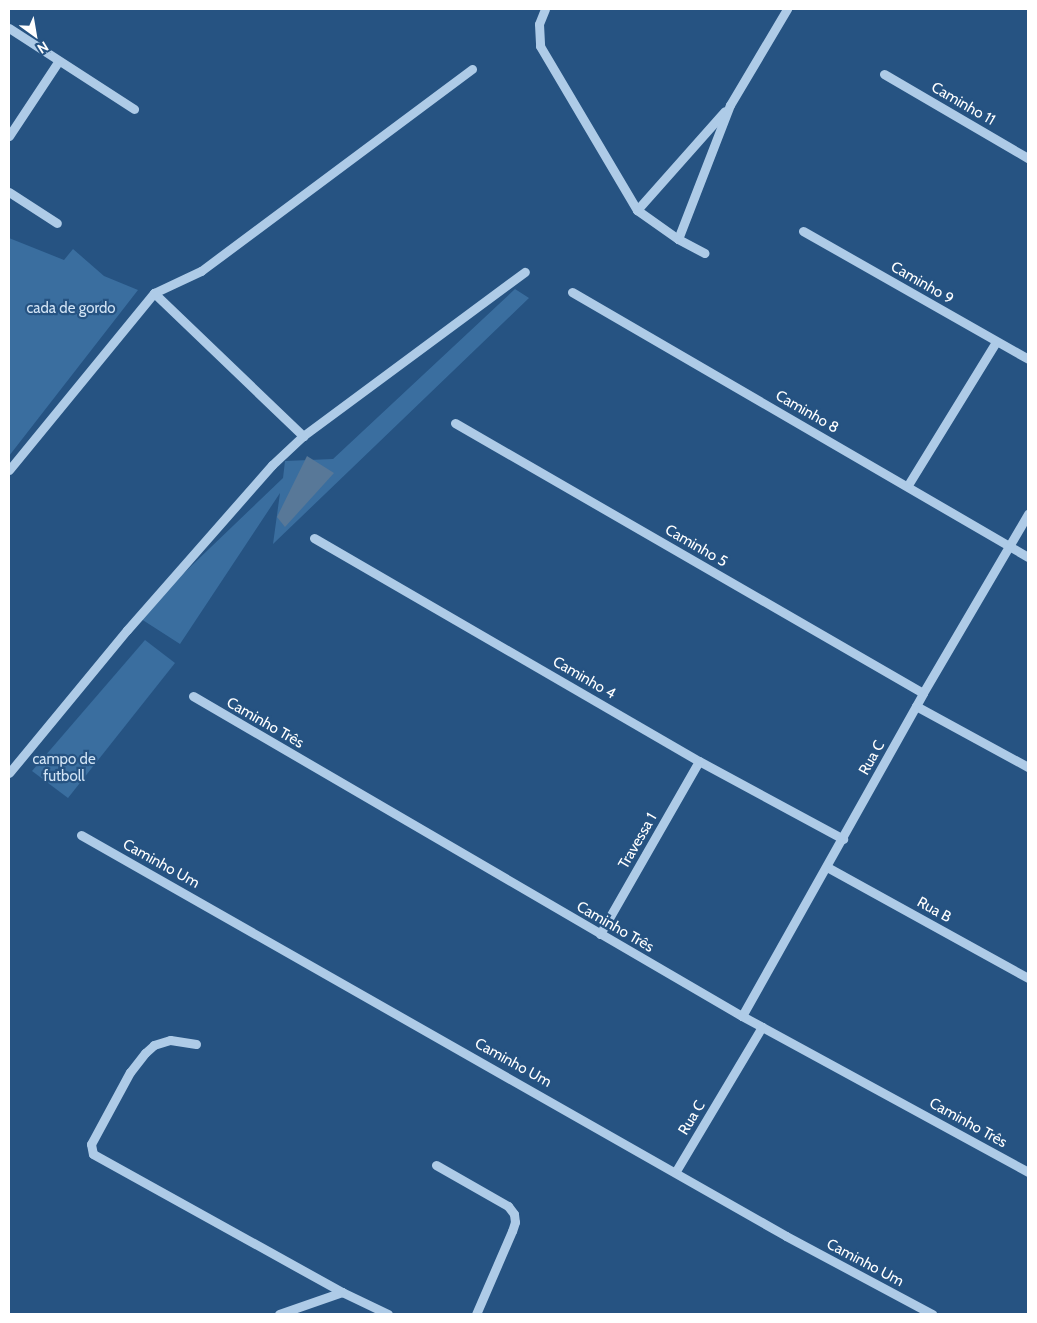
<!DOCTYPE html>
<meta charset="utf-8">
<style>
body{margin:0}
#map{position:relative;width:1037px;height:1323px;overflow:hidden;background:#265382;font-family:Cabin,sans-serif}
div>[style]{position:absolute}
[style*='--x']{left:calc(var(--x)*1px);top:calc(var(--y)*1px);width:calc(var(--w)*1px);rotate:calc(var(--a)*1deg)}
.green>*{inset:0;background:#3a6e9f}
.water>*{inset:0;background:#587898}
.minor>*{height:9px;margin:-4.5px;padding:0 4.5px;transform-origin:4.5px;border-radius:4.5px;background:#aecbe7}
span{translate:-50% -50%;white-space:nowrap;text-align:center;line-height:1.15;-webkit-text-stroke:4.5px #265382;paint-order:stroke}
.street-label{font-size:15px;color:#fff}
.park-label{font-size:15px;color:#d2e4f5}
.frame{position:absolute;inset:0;border:10px solid #fff;pointer-events:none}
.north{position:absolute;left:10px;top:10px;width:50px;height:50px;-webkit-text-stroke:4px #265382;paint-order:stroke;rotate:148deg;font-size:14px;font-weight:700;line-height:20px;text-align:center;color:#fff}
.north::after{content:'';display:block;margin:auto;width:18px;height:22px;background:#fff;clip-path:polygon(50% 0,100% 100%,50% 72%,0 100%)}
</style>
<div id="map">
<div class="green">
<i style="clip-path:polygon(9px 238px,64px 260px,73px 249px,104px 276px,138px 290px,9px 456px)"></i>
<i style="clip-path:polygon(515px 289px,529px 298px,273px 544px,280px 493px,180px 644px,138px 617px,283px 478px,285px 461px,333px 459px)"></i>
<i style="clip-path:polygon(145px 640px,175px 663px,68px 798px,32px 771px)"></i>
</div>
<div class="water">
<i style="clip-path:polygon(307px 456px,334px 473px,285px 527px,277px 517px)"></i>
</div>
<div class="minor">
<i style="--x:545;--y:9;--w:16;--a:112"></i>
<i style="--x:539;--y:24;--w:22;--a:87"></i>
<i style="--x:540;--y:46;--w:191;--a:59.4"></i>
<i style="--x:637;--y:210;--w:50;--a:35.3"></i>
<i style="--x:678;--y:239;--w:30;--a:28"></i>
<i style="--x:9;--y:28;--w:149;--a:32.9"></i>
<i style="--x:884;--y:74;--w:167;--a:30.3"></i>
<i style="--x:9;--y:136;--w:89;--a:-56.5"></i>
<i style="--x:9;--y:192;--w:57;--a:32.9"></i>
<i style="--x:637;--y:210;--w:132;--a:-48.4"></i>
<i style="--x:803;--y:231;--w:259;--a:29.6"></i>
<i style="--x:678;--y:239;--w:144;--a:-68.8"></i>
<i style="--x:730;--y:105;--w:112;--a:-59.3"></i>
<i style="--x:572;--y:292;--w:527;--a:30.16"></i>
<i style="--x:154;--y:293;--w:207;--a:43.8"></i>
<i style="--x:455;--y:423;--w:540;--a:29.98"></i>
<i style="--x:9;--y:470;--w:229;--a:-50.7"></i>
<i style="--x:154;--y:293;--w:52;--a:-25.1"></i>
<i style="--x:201;--y:271;--w:338;--a:-36.7"></i>
<i style="--x:908;--y:485;--w:168;--a:-58.4"></i>
<i style="--x:314;--y:538;--w:445;--a:30.1"></i>
<i style="--x:699;--y:761;--w:164;--a:28.4"></i>
<i style="--x:193;--y:696;--w:635;--a:30.24"></i>
<i style="--x:742;--y:1016;--w:326;--a:28.6"></i>
<i style="--x:916;--y:706;--w:128;--a:28.6"></i>
<i style="--x:9;--y:773;--w:185;--a:-50.5"></i>
<i style="--x:127;--y:630;--w:220;--a:-48.7"></i>
<i style="--x:272;--y:465;--w:42;--a:-43.1"></i>
<i style="--x:303;--y:436;--w:276;--a:-36.5"></i>
<i style="--x:81;--y:835;--w:811;--a:29.63"></i>
<i style="--x:786;--y:1236;--w:166;--a:28.1"></i>
<i style="--x:827;--y:867;--w:230;--a:28.9"></i>
<i style="--x:600;--y:934;--w:199;--a:-60.2"></i>
<i style="--x:742;--y:1016;--w:370;--a:-60.7"></i>
<i style="--x:923;--y:693;--w:208;--a:-59.6"></i>
<i style="--x:196;--y:1044;--w:26;--a:-171"></i>
<i style="--x:170;--y:1040;--w:17;--a:163"></i>
<i style="--x:154;--y:1045;--w:12;--a:138"></i>
<i style="--x:145;--y:1053;--w:24;--a:128"></i>
<i style="--x:130;--y:1072;--w:82;--a:118.4"></i>
<i style="--x:91;--y:1144;--w:10;--a:79"></i>
<i style="--x:93;--y:1154;--w:285;--a:29"></i>
<i style="--x:342;--y:1292;--w:51;--a:25.6"></i>
<i style="--x:436;--y:1165;--w:83;--a:29.7"></i>
<i style="--x:508;--y:1206;--w:10;--a:53"></i>
<i style="--x:514;--y:1214;--w:8;--a:83"></i>
<i style="--x:515;--y:1222;--w:9;--a:108"></i>
<i style="--x:512;--y:1231;--w:90;--a:113.4"></i>
<i style="--x:676;--y:1171;--w:168;--a:-59.2"></i>
<i style="--x:279;--y:1314;--w:67;--a:-19.2"></i>
</div>
<div class="street-label">
<span style="left:963px;top:104px;rotate:30deg">Caminho 11</span>
<span style="left:922px;top:283px;rotate:30deg">Caminho 9</span>
<span style="left:807px;top:412px;rotate:30deg">Caminho 8</span>
<span style="left:696px;top:546px;rotate:30deg">Caminho 5</span>
<span style="left:584px;top:678px;rotate:30deg">Caminho 4</span>
<span style="left:265px;top:723px;rotate:30deg">Caminho Três</span>
<span style="left:872px;top:758px;rotate:-61deg">Rua C</span>
<span style="left:638px;top:841px;rotate:-60deg">Travessa 1</span>
<span style="left:161px;top:864px;rotate:29deg">Caminho Um</span>
<span style="left:934px;top:910px;rotate:29deg">Rua B</span>
<span style="left:615px;top:927px;rotate:30deg">Caminho Três</span>
<span style="left:513px;top:1063px;rotate:29deg">Caminho Um</span>
<span style="left:692px;top:1118px;rotate:-59deg">Rua C</span>
<span style="left:968px;top:1123px;rotate:29deg">Caminho Três</span>
<span style="left:865px;top:1263px;rotate:28deg">Caminho Um</span>
</div>
<div class="park-label">
<span style="left:71px;top:309px">cada de gordo</span>
<span style="left:64px;top:768px">campo de<br>futboll</span>
</div>
<div class="frame"></div>
<div class="north">N</div>
</div>
